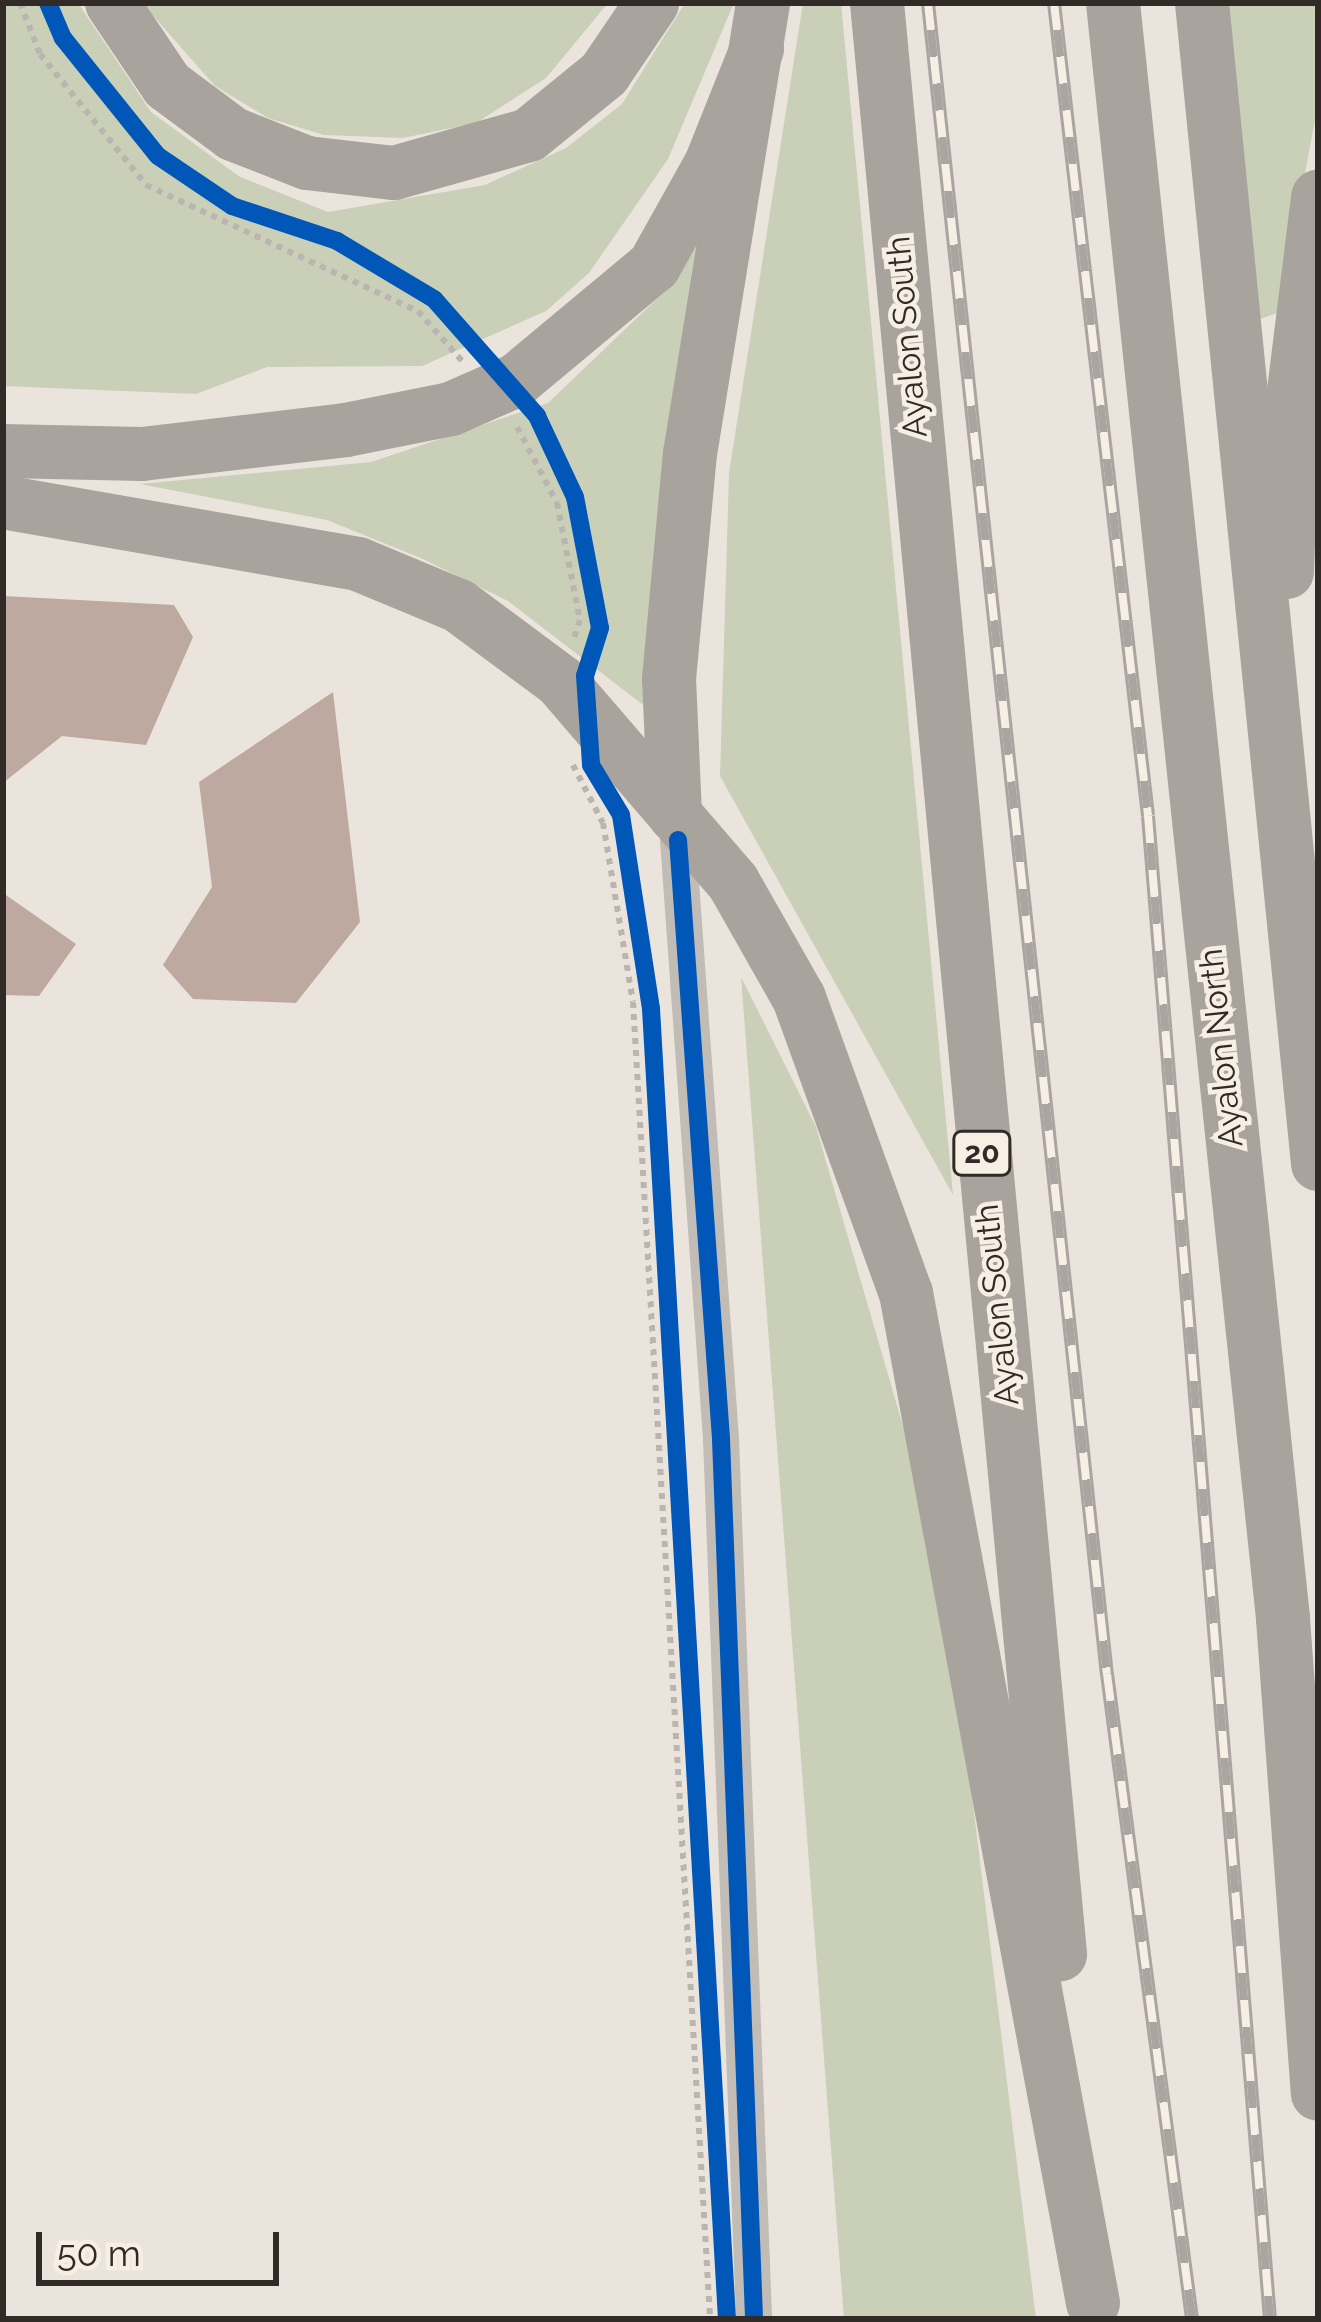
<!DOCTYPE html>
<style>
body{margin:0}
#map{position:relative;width:1321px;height:2322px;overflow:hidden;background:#eae4dd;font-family:Raleway,sans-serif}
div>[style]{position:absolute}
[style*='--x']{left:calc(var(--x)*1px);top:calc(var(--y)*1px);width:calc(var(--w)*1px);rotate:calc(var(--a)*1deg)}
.green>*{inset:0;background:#cacfb8}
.building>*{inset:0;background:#bda9a0}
.path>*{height:6px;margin-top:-3px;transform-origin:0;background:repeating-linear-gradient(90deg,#bbb5b0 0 6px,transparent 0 12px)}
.minor>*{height:36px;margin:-18px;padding:0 18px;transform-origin:18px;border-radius:18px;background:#c2bcb7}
.highway>*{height:54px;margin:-27px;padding:0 27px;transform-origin:27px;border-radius:27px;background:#a9a39d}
.rail>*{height:14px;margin-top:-7px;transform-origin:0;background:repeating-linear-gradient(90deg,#f7efe4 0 27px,#aaa5a1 0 54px);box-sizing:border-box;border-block:3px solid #aaa5a1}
.cycleway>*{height:18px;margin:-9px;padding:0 9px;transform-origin:9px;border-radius:9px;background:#0057b8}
span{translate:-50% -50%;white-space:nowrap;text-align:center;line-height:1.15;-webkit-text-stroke:9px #f7efe4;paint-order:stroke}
.shield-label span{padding:3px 9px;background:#f7efe4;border:3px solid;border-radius:9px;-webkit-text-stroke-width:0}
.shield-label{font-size:30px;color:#322a26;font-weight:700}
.street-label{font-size:33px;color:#322a26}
.frame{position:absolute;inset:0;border:6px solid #322a26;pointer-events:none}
.scale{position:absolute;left:36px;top:2232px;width:243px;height:54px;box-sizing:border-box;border:6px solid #322a26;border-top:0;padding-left:15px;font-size:36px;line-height:42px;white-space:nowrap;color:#322a26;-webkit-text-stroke:9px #f7efe4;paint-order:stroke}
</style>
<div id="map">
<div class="green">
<i style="clip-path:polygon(3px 3px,78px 3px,151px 112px,240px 177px,328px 212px,485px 185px,566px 148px,622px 104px,685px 3px,734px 3px,668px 159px,589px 273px,546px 311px,422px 366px,267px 367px,196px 394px,3px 386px)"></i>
<i style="clip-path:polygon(142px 3px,608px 3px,546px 78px,476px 123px,403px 138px,324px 135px,268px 118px,215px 86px)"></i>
<i style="clip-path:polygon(803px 3px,841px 3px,953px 1195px,720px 776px,729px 473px)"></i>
<i style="clip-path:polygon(1228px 3px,1318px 3px,1318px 104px,1279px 312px,1258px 320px)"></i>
<i style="clip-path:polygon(715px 205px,651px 711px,508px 601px,423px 559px,327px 520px,140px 484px,371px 462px,548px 403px,665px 291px)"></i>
<i style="clip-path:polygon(741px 977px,816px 1127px,944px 1567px,1036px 2319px,844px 2319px)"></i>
</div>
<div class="building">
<i style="clip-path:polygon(3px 596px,174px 605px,193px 637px,146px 745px,62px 736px,3px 783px)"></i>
<i style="clip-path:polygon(333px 692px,360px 922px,296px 1003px,193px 999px,163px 965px,212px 887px,199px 782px)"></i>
<i style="clip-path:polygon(3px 893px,76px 944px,39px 996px,3px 995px)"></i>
</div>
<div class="path">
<i style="--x:20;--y:3;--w:55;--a:68.6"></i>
<i style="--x:40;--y:54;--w:169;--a:51"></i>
<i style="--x:146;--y:185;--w:300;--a:24.9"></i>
<i style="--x:418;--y:311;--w:68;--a:48.6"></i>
<i style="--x:517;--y:427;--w:86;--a:62.2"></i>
<i style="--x:557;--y:503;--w:119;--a:78.9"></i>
<i style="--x:580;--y:620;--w:22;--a:108"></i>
<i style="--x:573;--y:765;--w:65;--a:62.7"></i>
<i style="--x:603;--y:823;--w:181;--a:80.5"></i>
<i style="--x:633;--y:1002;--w:1319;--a:86.65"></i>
</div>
<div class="minor">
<i style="--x:678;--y:840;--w:601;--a:85.89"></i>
<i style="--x:721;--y:1439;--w:881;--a:87.85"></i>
</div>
<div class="highway">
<i style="--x:112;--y:3;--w:99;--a:56.1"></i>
<i style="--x:167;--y:85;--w:82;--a:36.6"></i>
<i style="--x:233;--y:134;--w:79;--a:21.4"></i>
<i style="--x:307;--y:163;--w:88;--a:6.6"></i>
<i style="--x:394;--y:173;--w:140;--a:-15.7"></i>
<i style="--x:529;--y:135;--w:97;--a:-39.1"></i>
<i style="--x:604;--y:74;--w:86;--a:-55.9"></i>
<i style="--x:877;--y:3;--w:1960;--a:84.64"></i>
<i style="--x:1113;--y:3;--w:1625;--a:83.99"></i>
<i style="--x:1283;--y:1619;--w:476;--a:85.8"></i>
<i style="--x:1202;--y:3;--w:1167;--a:84.29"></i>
<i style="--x:3;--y:451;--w:139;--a:1.2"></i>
<i style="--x:142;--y:454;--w:205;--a:-6.7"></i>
<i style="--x:346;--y:430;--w:107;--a:-11.3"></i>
<i style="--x:451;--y:409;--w:72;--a:-23.7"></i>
<i style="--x:517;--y:380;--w:178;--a:-39.8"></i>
<i style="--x:654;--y:266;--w:117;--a:-60.8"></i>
<i style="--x:711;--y:164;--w:124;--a:-68.2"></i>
<i style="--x:3;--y:502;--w:360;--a:9.9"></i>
<i style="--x:358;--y:564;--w:109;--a:22.6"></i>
<i style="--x:459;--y:606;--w:126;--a:36.6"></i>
<i style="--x:560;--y:681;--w:265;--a:49.3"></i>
<i style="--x:733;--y:882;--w:133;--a:60.4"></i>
<i style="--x:799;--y:998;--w:314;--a:70.1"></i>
<i style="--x:906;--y:1293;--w:1027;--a:79.51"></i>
<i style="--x:1287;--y:572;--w:173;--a:-88"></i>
<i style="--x:1293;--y:399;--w:204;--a:-82.9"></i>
<i style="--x:675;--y:815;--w:136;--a:-92.5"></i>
<i style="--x:669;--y:679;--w:226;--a:-84.7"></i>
<i style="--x:690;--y:454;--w:457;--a:-80.8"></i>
</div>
<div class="rail">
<i style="--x:928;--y:3;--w:1681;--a:83.89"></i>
<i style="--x:1107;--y:1674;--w:651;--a:82.49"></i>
<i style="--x:1054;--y:3;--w:818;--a:83.4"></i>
<i style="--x:1148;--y:816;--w:1508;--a:85.36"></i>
</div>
<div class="cycleway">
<i style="--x:48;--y:3;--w:38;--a:67"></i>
<i style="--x:63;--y:38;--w:151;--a:51.2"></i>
<i style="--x:158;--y:156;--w:89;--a:34"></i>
<i style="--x:232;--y:206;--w:111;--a:18.4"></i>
<i style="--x:337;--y:241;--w:113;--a:30.9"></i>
<i style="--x:434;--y:299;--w:156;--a:48.6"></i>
<i style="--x:537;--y:416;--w:89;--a:64.9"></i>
<i style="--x:575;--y:497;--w:133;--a:79.2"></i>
<i style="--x:600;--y:628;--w:50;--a:107.4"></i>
<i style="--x:585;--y:676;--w:89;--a:86.1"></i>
<i style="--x:591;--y:765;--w:58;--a:59"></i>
<i style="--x:621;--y:815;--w:196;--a:81.2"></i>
<i style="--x:651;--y:1009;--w:1312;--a:86.68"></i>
<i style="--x:678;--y:840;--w:601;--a:85.89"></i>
<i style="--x:721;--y:1439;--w:881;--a:87.85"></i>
</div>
<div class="shield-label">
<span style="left:982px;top:1153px">20</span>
</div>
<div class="street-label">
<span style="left:907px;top:337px;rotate:-95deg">Ayalon South</span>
<span style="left:1221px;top:1048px;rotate:-96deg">Ayalon North</span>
<span style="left:997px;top:1305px;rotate:-96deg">Ayalon South</span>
</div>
<div class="frame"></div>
<div class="scale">50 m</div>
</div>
